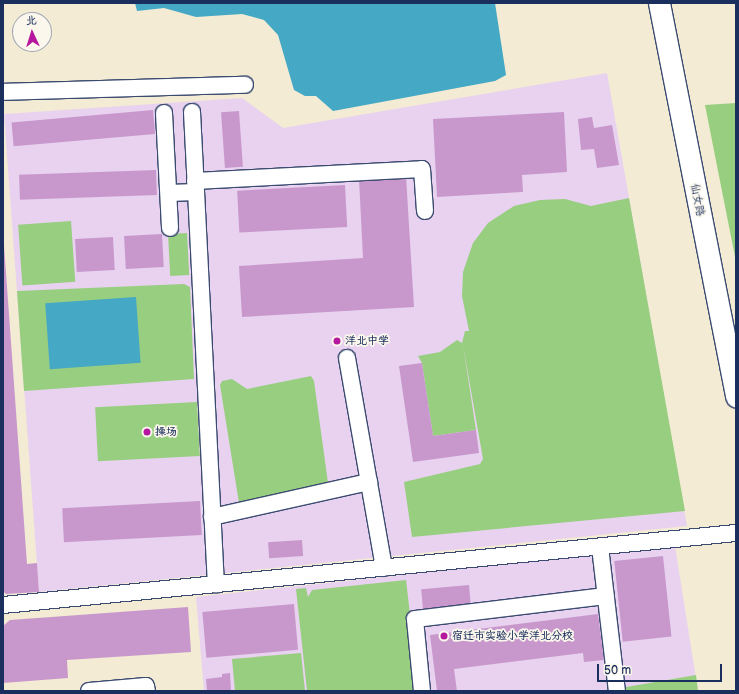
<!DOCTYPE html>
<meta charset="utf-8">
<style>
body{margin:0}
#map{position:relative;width:739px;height:694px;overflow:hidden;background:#f3ebd4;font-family:"Balsamiq Sans","LXGW WenKai TC",sans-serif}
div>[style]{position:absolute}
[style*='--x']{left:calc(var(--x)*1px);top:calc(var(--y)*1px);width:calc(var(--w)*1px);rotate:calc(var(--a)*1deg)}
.built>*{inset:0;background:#e8d2ef}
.green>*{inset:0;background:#98ce80;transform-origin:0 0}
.water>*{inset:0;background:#45a8c5;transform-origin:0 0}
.building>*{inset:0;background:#c898cd;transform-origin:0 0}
.roads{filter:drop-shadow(1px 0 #3b4b70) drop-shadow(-1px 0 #3b4b70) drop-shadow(0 1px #3b4b70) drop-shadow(0 -1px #3b4b70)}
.minor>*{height:16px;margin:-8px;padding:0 8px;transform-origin:8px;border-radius:8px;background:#fff}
.major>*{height:21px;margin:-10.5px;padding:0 10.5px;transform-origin:10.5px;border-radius:10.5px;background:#fff}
.dots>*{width:11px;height:11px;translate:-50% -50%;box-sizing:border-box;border:2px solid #fbf7ec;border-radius:50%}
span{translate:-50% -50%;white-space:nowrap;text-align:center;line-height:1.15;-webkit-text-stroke:3.5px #fbf7ec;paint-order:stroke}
.street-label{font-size:11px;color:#1b2f5e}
.poi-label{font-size:11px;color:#1b2f5e;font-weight:700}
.left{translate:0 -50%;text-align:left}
.frame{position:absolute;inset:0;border:4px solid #1b2f5e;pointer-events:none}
.north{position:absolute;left:12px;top:12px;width:40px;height:40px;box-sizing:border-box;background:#fbf7ec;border:1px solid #a1a7b3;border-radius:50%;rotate:356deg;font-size:11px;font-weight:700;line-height:16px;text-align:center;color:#1b2f5e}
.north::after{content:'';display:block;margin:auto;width:14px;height:18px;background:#b5179e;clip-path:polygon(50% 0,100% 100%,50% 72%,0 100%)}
.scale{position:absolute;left:597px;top:664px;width:125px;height:18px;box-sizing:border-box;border:2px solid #1b2f5e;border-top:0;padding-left:5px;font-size:12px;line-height:14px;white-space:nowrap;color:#1b2f5e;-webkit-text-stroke:3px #fbf7ec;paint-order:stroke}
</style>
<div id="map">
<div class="built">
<i style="clip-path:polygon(607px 73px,687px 526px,39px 592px,4px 114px,242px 98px,283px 128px)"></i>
<i style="clip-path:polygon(675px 546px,698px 691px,204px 691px,196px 597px)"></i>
</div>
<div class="green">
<i style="clip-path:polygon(736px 103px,736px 262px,705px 105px)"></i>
<i style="clip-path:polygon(629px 198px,685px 511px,412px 537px,404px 482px,480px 464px,483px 459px,463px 345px,476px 430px,433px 436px,422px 363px,418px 356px,440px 352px,457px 340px,462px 343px,465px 331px,469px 331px,462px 296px,463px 272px,473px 243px,488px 223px,514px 206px,540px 200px,565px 199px,591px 206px)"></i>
<i style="left:71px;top:221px;width:61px;height:53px;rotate:86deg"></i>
<i style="left:187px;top:233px;width:42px;height:19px;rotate:87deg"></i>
<i style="clip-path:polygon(184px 284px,190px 287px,194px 379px,24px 391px,17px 291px)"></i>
<i style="clip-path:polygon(311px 376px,314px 381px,328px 483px,239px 503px,220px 385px,222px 381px,232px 379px,247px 389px)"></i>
<i style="left:197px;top:402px;width:54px;height:102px;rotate:87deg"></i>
<i style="clip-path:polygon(406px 580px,419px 691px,307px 691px,296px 589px,306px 588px,308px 597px,312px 590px)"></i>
<i style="clip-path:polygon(301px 653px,305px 691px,235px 691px,232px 659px)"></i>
<i style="clip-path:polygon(696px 675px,698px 691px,626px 691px,626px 687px)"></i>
</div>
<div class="water">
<i style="clip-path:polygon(135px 3px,495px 3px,506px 75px,495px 81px,333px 111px,316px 96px,305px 96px,294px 90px,278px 35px,264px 20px,242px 14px,196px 17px,164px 8px,137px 11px)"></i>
<i style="left:136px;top:297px;width:66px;height:91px;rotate:86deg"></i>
</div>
<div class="building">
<i style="left:153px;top:110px;width:24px;height:142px;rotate:85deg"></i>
<i style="left:239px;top:111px;width:56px;height:18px;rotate:86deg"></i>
<i style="clip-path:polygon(564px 112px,567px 172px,522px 175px,523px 192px,437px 197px,433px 119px)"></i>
<i style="clip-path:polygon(592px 117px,594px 128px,612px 125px,619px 165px,597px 168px,594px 149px,581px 150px,578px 119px)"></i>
<i style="left:156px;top:170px;width:25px;height:137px;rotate:88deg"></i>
<i style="clip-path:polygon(406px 176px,414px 307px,242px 317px,239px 266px,363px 258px,359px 179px)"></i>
<i style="left:345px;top:185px;width:42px;height:108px;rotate:87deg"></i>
<i style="left:162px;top:234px;width:33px;height:38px;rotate:87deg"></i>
<i style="left:113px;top:237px;width:33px;height:38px;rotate:87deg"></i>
<i style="clip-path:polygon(4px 245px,27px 564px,37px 563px,39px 592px,6px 594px,3px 591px)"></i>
<i style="clip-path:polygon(422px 363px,433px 436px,476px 430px,479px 453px,413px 462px,399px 366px)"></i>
<i style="left:200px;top:501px;width:34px;height:138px;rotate:87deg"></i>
<i style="left:302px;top:540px;width:16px;height:34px;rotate:86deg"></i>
<i style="left:663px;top:556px;width:81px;height:49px;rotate:84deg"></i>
<i style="left:469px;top:585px;width:21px;height:48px;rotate:85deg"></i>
<i style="left:294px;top:604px;width:46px;height:92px;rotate:85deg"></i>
<i style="clip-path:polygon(188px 607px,191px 652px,67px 660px,68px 678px,3px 683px,3px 626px,10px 620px)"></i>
<i style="clip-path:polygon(598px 614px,604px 660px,584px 662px,583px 653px,454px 669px,457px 691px,437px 691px,430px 635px)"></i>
<i style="clip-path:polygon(230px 673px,231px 691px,207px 691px,206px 679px,222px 677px,222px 674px)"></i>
</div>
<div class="roads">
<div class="minor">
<i style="--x:3;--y:92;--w:242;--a:-1.7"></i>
<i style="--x:192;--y:112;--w:473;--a:87.1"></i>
<i style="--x:164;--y:113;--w:115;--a:87"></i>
<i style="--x:195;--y:181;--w:227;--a:-3"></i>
<i style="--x:422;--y:169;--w:42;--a:85.9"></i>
<i style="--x:169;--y:193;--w:27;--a:-2"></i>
<i style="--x:347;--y:358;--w:213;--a:80"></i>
<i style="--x:212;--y:517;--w:161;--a:-12.6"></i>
<i style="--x:600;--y:547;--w:145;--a:83.3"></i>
<i style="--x:3;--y:605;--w:737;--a:-5.61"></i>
<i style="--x:89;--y:691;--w:57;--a:-5"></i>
<i style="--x:146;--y:686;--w:5;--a:79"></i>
<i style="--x:422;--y:691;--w:72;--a:-95.6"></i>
<i style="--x:415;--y:619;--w:192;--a:-6.9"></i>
</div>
<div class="major">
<i style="--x:659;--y:3;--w:401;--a:78.9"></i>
</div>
</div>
<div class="dots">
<i style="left:337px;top:341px;background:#b5179e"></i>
<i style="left:147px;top:432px;background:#b5179e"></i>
<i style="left:444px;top:636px;background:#b5179e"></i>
</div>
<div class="street-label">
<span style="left:697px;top:200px;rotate:79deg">仙女路</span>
</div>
<div class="poi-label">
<span class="left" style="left:345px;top:341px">洋北中学</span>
<span class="left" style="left:155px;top:432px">操场</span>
<span class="left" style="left:452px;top:636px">宿迁市实验小学洋北分校</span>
</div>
<div class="frame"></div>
<div class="north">北</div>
<div class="scale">50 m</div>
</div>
